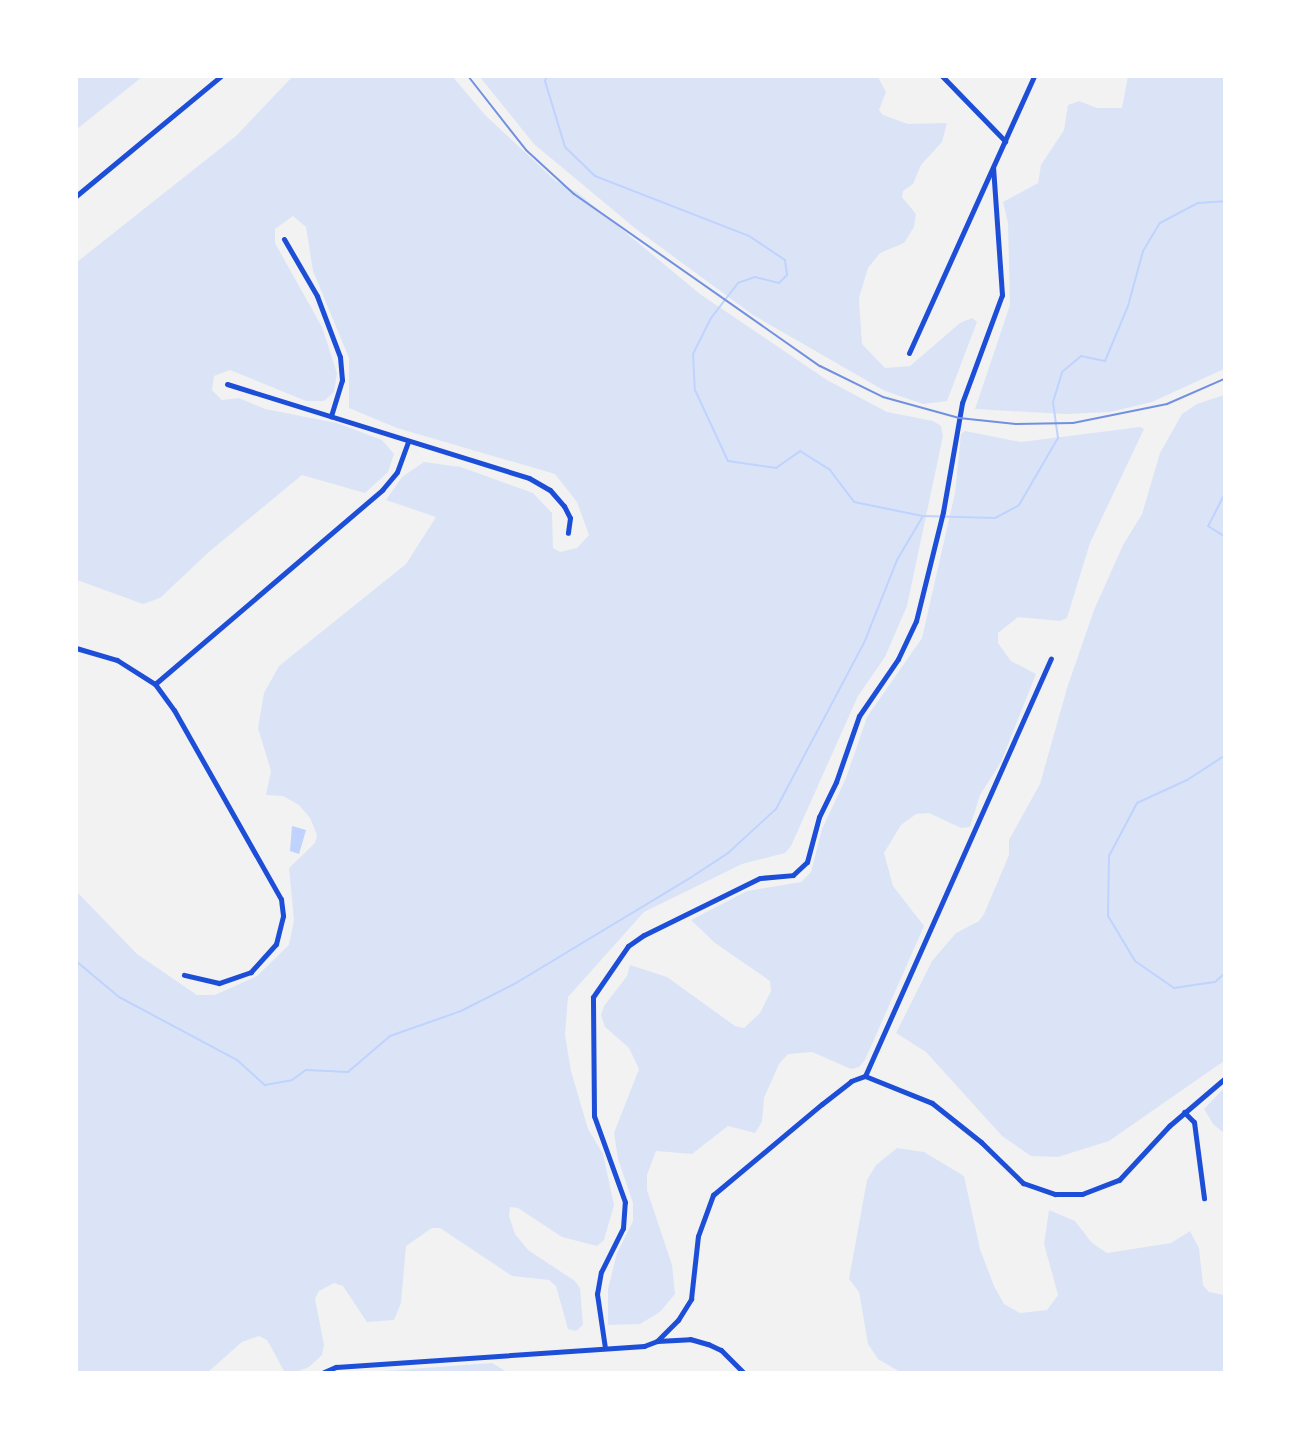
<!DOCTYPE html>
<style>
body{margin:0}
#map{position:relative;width:1301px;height:1449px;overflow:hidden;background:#f2f2f2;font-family:"Fira Sans",sans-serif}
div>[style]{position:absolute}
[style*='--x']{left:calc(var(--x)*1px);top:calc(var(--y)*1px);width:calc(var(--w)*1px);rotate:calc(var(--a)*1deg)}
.green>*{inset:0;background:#dbe4f7}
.water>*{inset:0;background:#bfd3fe}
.stream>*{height:2px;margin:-1px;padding:0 1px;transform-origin:1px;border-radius:1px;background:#bfd3fe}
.minor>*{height:5px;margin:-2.5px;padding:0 2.5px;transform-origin:2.5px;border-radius:2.5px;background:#1d4ed8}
.rail>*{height:2px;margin:-1px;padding:0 1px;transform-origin:1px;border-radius:1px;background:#7290e2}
span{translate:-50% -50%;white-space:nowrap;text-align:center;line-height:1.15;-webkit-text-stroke:6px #fff;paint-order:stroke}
.frame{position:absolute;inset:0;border:78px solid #fff;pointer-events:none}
</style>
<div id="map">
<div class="green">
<i style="clip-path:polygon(77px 76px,142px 76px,142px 77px,77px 129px)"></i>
<i style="clip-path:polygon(293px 76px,453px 77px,485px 115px,556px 181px,578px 193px,700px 294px,827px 380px,887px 412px,933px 421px,941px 426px,943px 436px,907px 606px,885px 657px,858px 696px,791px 846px,785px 853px,742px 864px,644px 912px,568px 997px,565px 1035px,571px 1071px,588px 1129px,603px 1154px,614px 1205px,604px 1240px,597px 1246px,562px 1237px,518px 1208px,510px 1207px,509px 1216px,515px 1234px,528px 1250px,575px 1281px,580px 1288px,583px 1325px,576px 1331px,568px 1329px,556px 1286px,549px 1280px,512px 1276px,440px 1228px,432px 1228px,406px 1246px,401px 1303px,394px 1320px,367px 1322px,343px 1286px,334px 1283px,319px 1291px,315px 1299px,324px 1345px,322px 1355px,309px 1367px,296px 1372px,284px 1371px,267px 1340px,259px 1336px,242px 1342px,208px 1372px,77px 1372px,77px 892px,137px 954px,197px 995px,215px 995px,257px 976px,289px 945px,294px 920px,289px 868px,315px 843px,317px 835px,310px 818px,299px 805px,283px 796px,266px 795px,271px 771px,258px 728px,264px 693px,279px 666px,406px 564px,436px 517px,386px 500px,402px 477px,424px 462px,461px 467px,533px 493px,552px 513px,553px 548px,560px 552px,577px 548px,589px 535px,577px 502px,555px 474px,397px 428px,349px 408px,349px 358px,313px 271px,306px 227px,293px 216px,275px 229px,275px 243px,322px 327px,337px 373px,334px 392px,324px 401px,306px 401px,230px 370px,214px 376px,212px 390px,222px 400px,239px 398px,265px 409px,337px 423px,382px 440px,394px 454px,388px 472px,365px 493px,302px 475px,210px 551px,160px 598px,143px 604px,77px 580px,77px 262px,236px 136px)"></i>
<i style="clip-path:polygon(1128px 76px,1224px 77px,1224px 369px,1152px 402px,1110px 412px,1065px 414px,975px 409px,1010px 305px,1008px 223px,1003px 202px,1038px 183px,1041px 165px,1064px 130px,1068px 105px,1079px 101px,1097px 108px,1122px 108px)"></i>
<i style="clip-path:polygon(480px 77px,878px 77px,886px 92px,879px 110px,883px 115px,908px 124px,947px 123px,942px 142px,921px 165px,913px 184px,903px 191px,902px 197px,916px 214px,914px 227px,904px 243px,880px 253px,868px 268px,859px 298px,862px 344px,885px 368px,910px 366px,960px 323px,972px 318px,977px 322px,947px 401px,923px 404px,885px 391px,753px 315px,636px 229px,534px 144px)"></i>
<i style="clip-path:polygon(1224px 395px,1224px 1061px,1109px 1141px,1058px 1157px,1031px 1156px,1002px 1136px,926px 1052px,896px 1033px,932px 961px,956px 933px,979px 921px,984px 914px,1009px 855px,1009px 840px,1040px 784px,1067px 688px,1094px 610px,1123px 545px,1142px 514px,1160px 453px,1182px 414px,1197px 404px)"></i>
<i style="clip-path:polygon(1140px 427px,1144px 429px,1090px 543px,1067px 618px,1060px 621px,1018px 617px,998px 633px,998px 643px,1011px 661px,1036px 674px,1001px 762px,980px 795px,970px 827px,961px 828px,929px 813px,916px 814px,901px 825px,884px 853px,893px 886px,924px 926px,865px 1060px,859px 1067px,851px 1069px,812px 1052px,788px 1054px,779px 1064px,764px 1098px,762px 1122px,755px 1133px,728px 1126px,692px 1154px,656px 1151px,647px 1175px,647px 1190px,672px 1265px,675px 1294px,660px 1312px,640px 1324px,608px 1325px,608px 1289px,617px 1253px,633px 1221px,633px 1203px,618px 1159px,614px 1133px,639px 1069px,629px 1048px,605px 1027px,601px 1015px,604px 1006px,627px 976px,630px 965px,667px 977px,735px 1026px,744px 1028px,760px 1013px,771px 991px,770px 981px,715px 943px,691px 920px,747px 891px,801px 882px,811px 872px,822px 829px,846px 778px,867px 717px,922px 638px,955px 493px,961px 434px,965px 431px,1021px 442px)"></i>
<i style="clip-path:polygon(1224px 1088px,1224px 1133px,1213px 1124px,1204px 1109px)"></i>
<i style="clip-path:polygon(897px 1148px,924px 1152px,964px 1176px,980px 1249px,994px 1286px,1004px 1304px,1020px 1313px,1047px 1310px,1058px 1295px,1044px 1244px,1049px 1210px,1075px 1221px,1092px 1243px,1107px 1253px,1171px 1243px,1190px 1231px,1199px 1248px,1203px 1285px,1209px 1292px,1224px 1295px,1224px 1372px,900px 1372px,878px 1359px,868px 1344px,859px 1292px,849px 1279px,867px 1180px,876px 1165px)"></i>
<i style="clip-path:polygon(492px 1363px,507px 1372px,370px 1372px)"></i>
</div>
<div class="water">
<i style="clip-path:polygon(292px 826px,306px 830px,299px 854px,290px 851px)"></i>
</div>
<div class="stream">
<i style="--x:547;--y:76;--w:5;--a:112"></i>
<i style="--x:545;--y:81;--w:69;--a:73.1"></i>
<i style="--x:565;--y:147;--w:42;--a:44"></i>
<i style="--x:595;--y:176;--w:165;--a:21.3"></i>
<i style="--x:749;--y:236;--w:43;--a:33.7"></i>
<i style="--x:785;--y:260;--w:15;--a:82"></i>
<i style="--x:787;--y:275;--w:11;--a:135"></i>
<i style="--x:779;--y:283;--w:25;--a:-166"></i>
<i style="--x:755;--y:277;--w:18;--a:161"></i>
<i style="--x:738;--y:283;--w:44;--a:127.6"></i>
<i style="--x:711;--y:318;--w:40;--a:116.6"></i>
<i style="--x:693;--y:354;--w:36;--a:87"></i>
<i style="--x:695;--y:390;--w:78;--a:65.1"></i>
<i style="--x:728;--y:461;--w:49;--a:8.3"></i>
<i style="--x:776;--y:468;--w:29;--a:-35"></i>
<i style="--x:800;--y:451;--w:36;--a:32"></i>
<i style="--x:830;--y:470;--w:40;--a:53"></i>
<i style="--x:854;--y:502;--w:70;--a:11.5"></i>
<i style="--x:923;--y:516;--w:72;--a:1.6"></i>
<i style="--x:995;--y:518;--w:27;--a:-28"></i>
<i style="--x:1019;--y:505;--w:78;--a:-59.8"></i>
<i style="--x:1058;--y:438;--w:36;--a:-98"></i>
<i style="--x:1053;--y:402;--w:31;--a:-73"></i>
<i style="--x:1062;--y:372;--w:25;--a:-40"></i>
<i style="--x:1081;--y:356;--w:25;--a:12"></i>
<i style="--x:1105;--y:361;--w:60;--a:-67.3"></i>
<i style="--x:1128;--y:306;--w:57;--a:-74.7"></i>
<i style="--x:1143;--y:251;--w:33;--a:-59"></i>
<i style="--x:1160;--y:223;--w:43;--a:-27.8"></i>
<i style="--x:1198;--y:203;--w:26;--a:-4"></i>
<i style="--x:1224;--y:495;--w:35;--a:117"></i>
<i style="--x:1208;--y:526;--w:19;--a:32"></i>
<i style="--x:1224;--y:756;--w:44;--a:147"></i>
<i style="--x:1187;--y:780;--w:55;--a:155.3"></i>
<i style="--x:1137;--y:803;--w:60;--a:117.8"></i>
<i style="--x:1109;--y:856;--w:60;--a:91"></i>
<i style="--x:1108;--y:916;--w:52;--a:59"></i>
<i style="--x:1135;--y:961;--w:47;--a:34.7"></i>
<i style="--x:1174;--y:988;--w:41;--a:-8.3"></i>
<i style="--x:1215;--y:982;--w:12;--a:-42"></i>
<i style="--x:76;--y:961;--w:56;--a:39.9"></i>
<i style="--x:119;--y:997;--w:134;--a:28.1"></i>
<i style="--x:237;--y:1060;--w:38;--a:42"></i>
<i style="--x:265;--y:1085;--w:27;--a:-10"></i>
<i style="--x:292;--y:1080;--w:17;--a:-36"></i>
<i style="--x:306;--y:1070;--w:42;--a:2.7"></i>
<i style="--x:348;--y:1072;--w:55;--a:-40.6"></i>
<i style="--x:390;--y:1036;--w:75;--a:-19.4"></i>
<i style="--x:461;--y:1011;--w:62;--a:-27"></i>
<i style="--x:516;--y:983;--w:203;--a:-31.1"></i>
<i style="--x:690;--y:878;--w:45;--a:-33.3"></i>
<i style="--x:728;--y:853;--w:65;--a:-42.5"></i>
<i style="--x:776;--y:809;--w:188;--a:-62.1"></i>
<i style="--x:864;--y:643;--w:89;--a:-68.3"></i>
<i style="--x:897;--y:560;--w:51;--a:-59.4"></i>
</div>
<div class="minor">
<i style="--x:942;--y:76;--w:91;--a:45.9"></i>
<i style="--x:76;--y:196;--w:188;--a:-39.6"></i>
<i style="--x:284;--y:239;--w:66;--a:59.9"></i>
<i style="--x:317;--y:296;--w:65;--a:69.3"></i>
<i style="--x:340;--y:357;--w:23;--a:85"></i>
<i style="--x:342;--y:380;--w:38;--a:107"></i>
<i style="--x:909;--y:353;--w:304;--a:-65.7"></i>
<i style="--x:227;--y:384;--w:316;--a:17.3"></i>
<i style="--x:529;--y:478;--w:24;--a:30"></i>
<i style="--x:550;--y:490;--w:21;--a:49"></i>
<i style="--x:564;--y:506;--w:13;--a:63"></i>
<i style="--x:570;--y:518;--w:15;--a:98"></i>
<i style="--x:76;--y:648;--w:43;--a:16.3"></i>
<i style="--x:117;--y:660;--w:45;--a:32.3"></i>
<i style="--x:155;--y:684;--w:32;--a:54"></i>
<i style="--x:174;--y:710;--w:217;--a:60.5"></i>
<i style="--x:281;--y:899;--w:17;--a:83"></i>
<i style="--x:283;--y:916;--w:29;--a:104"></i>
<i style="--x:276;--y:944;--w:38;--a:132"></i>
<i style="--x:251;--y:972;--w:34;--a:161"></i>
<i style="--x:219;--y:983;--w:36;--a:-167"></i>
<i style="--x:155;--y:684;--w:299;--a:-40.5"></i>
<i style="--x:382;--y:490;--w:23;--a:-50"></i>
<i style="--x:397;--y:472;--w:33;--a:-70"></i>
<i style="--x:865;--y:1076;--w:457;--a:-66"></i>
<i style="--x:865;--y:1076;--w:72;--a:21.9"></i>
<i style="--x:932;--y:1103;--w:63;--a:38.5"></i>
<i style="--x:981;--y:1142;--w:59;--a:44.3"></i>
<i style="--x:1023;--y:1183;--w:34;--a:19"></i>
<i style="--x:1055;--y:1194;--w:27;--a:0"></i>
<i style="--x:1082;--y:1194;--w:40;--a:-21"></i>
<i style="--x:1119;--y:1180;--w:74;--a:-47.2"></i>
<i style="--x:1169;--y:1126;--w:72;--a:-40.5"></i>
<i style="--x:1184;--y:1112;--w:14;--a:45"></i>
<i style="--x:1194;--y:1122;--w:77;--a:82.5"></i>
<i style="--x:657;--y:1341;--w:33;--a:-3"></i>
<i style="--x:690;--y:1339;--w:19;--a:16"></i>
<i style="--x:708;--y:1344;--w:14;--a:25"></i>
<i style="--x:721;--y:1350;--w:31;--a:45"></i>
<i style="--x:605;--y:1348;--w:55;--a:-98.4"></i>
<i style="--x:597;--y:1294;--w:22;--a:-80"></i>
<i style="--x:601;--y:1272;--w:49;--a:-63.4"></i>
<i style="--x:623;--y:1228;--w:26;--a:-86"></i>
<i style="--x:625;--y:1202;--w:91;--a:-109.8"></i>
<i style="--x:594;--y:1116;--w:119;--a:-90.5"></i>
<i style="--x:593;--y:997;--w:62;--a:-55.5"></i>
<i style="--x:628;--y:946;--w:19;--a:-35"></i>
<i style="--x:644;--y:935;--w:129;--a:-26.2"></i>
<i style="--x:760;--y:878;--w:33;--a:-5"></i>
<i style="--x:793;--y:875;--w:19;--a:-43"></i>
<i style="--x:807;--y:862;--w:47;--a:-75.1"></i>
<i style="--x:819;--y:817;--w:39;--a:-64"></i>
<i style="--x:836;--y:782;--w:70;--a:-70.8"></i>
<i style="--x:859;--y:716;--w:69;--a:-55.6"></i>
<i style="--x:898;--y:659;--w:42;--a:-64.7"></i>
<i style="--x:916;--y:621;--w:112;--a:-76.1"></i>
<i style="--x:943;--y:512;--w:111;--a:-80.1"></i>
<i style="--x:962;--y:403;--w:115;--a:-69.7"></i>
<i style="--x:1002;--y:295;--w:128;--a:-94"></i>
<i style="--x:324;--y:1372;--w:13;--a:-23"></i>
<i style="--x:336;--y:1367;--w:309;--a:-3.9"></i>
<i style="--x:644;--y:1346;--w:14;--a:-21"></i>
<i style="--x:657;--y:1341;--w:30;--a:-45"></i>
<i style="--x:678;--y:1320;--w:25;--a:-58"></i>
<i style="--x:691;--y:1299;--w:63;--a:-83.7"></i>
<i style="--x:698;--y:1236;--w:44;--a:-69.9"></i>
<i style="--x:713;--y:1195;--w:142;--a:-39.9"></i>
<i style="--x:822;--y:1104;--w:37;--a:-38"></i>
<i style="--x:851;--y:1081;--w:15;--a:-20"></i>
</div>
<div class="rail">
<i style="--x:468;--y:76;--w:94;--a:51.9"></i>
<i style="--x:526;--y:150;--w:65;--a:42.5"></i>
<i style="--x:574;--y:194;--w:300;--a:35"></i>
<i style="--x:820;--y:366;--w:70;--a:26.2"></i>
<i style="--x:883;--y:397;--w:79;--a:15.4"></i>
<i style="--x:959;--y:418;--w:57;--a:6"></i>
<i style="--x:1016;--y:424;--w:57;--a:-1"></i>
<i style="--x:1073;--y:423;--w:96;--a:-11.4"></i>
<i style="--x:1167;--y:404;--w:62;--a:-23.7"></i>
</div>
<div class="frame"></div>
</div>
